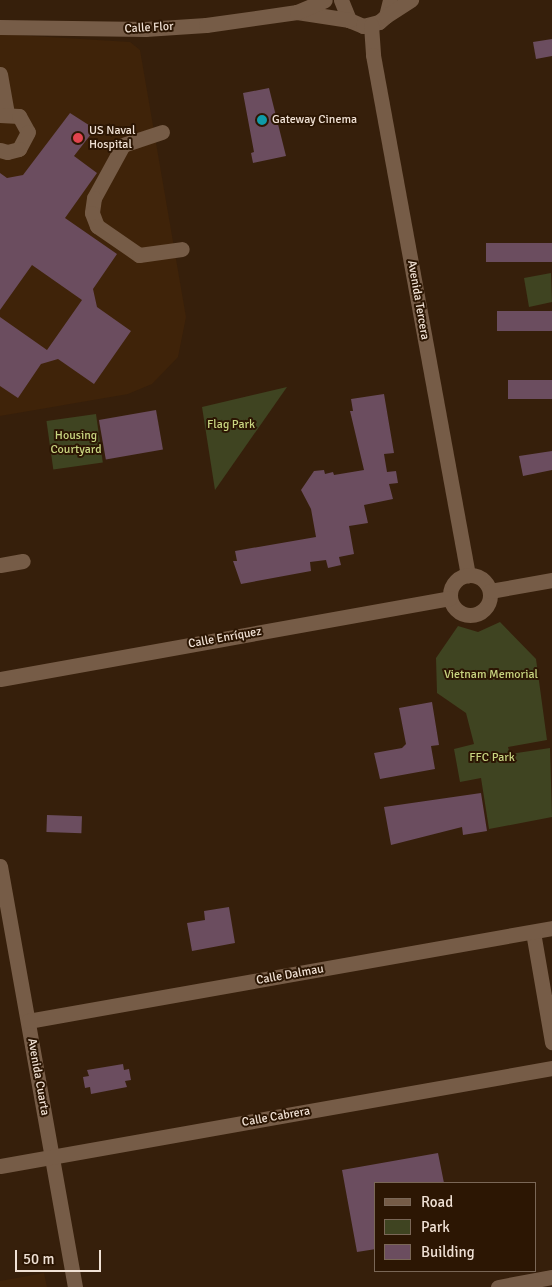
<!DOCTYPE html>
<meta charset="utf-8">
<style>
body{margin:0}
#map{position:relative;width:552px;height:1287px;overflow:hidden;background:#361f0b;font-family:Signika,sans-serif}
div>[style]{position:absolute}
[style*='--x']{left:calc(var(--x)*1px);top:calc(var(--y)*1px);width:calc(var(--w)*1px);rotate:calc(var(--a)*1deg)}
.built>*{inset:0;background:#3f2309}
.green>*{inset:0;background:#3f4421;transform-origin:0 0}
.building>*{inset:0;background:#6b4d5f;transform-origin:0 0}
.minor>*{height:15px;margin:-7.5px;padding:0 7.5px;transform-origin:7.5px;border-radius:7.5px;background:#765c47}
.minor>.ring{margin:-7.5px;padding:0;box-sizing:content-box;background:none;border:15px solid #765c47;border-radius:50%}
.dots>*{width:14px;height:14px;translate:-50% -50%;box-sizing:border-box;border:2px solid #2c1603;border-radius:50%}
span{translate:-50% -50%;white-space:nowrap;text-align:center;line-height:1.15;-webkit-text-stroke:4px #2c1603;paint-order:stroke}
.street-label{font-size:12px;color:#f0e1d5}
.poi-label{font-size:12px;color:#f0e1d5}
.left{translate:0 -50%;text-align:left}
.park-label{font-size:12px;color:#c8d580}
.legend{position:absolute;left:374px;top:1182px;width:162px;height:90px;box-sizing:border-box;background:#2c1603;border:1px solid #7a6757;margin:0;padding:6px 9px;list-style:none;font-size:15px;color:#f0e1d5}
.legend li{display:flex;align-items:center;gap:10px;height:25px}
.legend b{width:25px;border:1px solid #7a6757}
.scale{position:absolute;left:15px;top:1250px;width:86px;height:22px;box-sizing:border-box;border:2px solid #f0e1d5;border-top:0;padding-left:6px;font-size:15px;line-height:18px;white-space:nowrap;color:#f0e1d5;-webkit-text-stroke:4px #2c1603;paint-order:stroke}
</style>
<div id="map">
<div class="built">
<i style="clip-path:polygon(0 34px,130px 42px,140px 50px,186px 317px,178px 357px,152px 384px,128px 394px,0 416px)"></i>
<i style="clip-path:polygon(44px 1273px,47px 1287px,0 1287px,0 1281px)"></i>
</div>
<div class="green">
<i style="clip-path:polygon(551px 273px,552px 302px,529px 307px,524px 278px)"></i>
<i style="clip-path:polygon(287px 387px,215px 490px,202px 407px)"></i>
<i style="left:96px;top:414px;width:49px;height:50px;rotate:82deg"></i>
<i style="clip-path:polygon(500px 622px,536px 659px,547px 740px,508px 747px,510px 754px,550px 748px,552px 817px,489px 829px,481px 778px,460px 782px,454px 749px,474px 744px,466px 713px,437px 693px,436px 658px,458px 626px,478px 632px)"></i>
</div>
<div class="building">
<i style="clip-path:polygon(552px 39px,552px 56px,536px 59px,533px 42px)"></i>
<i style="clip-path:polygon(269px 88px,286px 156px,253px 163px,251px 153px,254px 152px,243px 93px)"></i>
<i style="clip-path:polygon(70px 113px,95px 129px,74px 156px,97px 173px,65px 218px,117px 254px,93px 289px,97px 307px,131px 331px,94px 384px,58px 359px,41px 364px,18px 398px,0 386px,0 317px,47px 350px,82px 300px,32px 265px,0 310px,0 173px,7px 178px,23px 175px)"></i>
<i style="left:552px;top:243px;width:19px;height:66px;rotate:90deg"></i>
<i style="left:552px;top:311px;width:20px;height:55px;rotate:90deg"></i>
<i style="left:552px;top:380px;width:19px;height:44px;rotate:90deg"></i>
<i style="clip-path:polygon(384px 394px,394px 453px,384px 454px,387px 472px,396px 471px,398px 483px,389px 484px,393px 499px,364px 505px,368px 523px,349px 526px,354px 554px,339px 557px,341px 565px,328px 568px,326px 560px,310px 562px,311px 571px,241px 584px,233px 561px,237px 561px,235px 551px,316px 537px,311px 509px,301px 490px,314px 471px,324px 470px,325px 474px,333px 472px,334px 475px,364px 470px,350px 411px,353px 411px,351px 399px)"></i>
<i style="left:156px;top:410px;width:40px;height:58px;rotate:80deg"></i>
<i style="clip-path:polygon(552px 451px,552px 470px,523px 476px,519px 456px)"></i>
<i style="clip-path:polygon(432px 702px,439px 745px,431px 746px,435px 769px,380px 779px,374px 753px,402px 748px,406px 744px,399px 708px)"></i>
<i style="clip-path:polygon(481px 793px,487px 831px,463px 835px,462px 827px,391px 845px,384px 807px)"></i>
<i style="left:47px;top:815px;width:35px;height:17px;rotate:2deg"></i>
<i style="clip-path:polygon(229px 907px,235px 943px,192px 951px,187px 923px,205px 920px,204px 911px)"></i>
<i style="clip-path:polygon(123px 1064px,124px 1070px,129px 1069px,131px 1080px,125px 1081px,127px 1087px,91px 1094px,90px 1087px,85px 1088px,83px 1077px,89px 1076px,87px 1070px)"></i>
<i style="clip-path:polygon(438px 1153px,444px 1183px,376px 1183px,376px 1249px,357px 1252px,342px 1170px)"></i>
</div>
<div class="minor">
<i style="--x:341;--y:0;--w:22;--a:68"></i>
<i style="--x:349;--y:20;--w:15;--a:23"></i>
<i style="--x:363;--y:26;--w:16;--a:-14"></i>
<i style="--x:379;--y:22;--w:9;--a:-41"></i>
<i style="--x:386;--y:16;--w:16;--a:-76"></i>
<i style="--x:297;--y:12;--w:53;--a:8.7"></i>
<i style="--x:386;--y:16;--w:30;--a:-33"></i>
<i style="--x:371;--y:25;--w:30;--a:86"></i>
<i style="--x:373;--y:55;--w:529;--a:79.65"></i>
<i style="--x:0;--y:27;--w:145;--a:0.8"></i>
<i style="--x:145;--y:29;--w:61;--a:-3.8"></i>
<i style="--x:206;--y:25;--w:92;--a:-8.1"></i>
<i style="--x:297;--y:12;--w:30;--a:-23"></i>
<i style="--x:0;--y:74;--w:40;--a:80"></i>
<i style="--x:0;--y:115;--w:19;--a:3"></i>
<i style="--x:19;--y:116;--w:18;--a:61"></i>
<i style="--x:28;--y:132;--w:19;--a:118"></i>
<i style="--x:19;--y:149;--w:12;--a:166"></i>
<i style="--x:7;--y:152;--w:7;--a:-164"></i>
<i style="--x:162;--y:132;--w:41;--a:161.6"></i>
<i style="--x:123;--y:145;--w:60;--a:118.7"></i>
<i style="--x:94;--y:198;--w:15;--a:98"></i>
<i style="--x:92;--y:213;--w:14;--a:69"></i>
<i style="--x:97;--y:226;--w:51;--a:34.6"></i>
<i style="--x:139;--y:255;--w:43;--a:-7.9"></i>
<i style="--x:0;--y:565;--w:23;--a:-10"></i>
<i class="ring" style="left:450px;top:575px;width:25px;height:25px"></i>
<i style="--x:490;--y:591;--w:63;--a:-10.1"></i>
<i style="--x:0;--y:679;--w:457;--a:-10.2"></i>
<i style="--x:0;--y:866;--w:428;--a:79.9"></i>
<i style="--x:533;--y:932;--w:112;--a:80.2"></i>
<i style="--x:28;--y:1021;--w:532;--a:-10.06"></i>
<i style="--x:0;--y:1166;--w:561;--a:-10.07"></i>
<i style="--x:498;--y:1287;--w:55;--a:-10.5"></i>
</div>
<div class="dots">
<i style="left:262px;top:120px;background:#0f9aa8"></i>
<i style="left:78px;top:138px;background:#e0444e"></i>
</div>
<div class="street-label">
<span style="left:149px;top:28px;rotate:-3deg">Calle Flor</span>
<span style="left:418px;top:300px;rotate:80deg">Avenida Tercera</span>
<span style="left:225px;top:638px;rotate:-10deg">Calle Enríquez</span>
<span style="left:290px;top:975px;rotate:-10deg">Calle Dalmau</span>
<span style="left:38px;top:1077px;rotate:80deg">Avenida Cuarta</span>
<span style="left:276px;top:1117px;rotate:-10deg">Calle Cabrera</span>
</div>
<div class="poi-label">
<span class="left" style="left:272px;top:120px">Gateway Cinema</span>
<span class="left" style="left:89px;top:138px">US Naval<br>Hospital</span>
</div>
<div class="park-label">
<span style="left:231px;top:425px">Flag Park</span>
<span style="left:76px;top:443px">Housing<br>Courtyard</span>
<span style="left:491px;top:675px">Vietnam Memorial</span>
<span style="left:492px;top:758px">FFC Park</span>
</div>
<ul class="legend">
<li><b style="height:6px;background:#765c47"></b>Road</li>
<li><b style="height:14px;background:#3f4421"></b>Park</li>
<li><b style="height:14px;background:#6b4d5f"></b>Building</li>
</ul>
<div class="scale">50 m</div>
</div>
